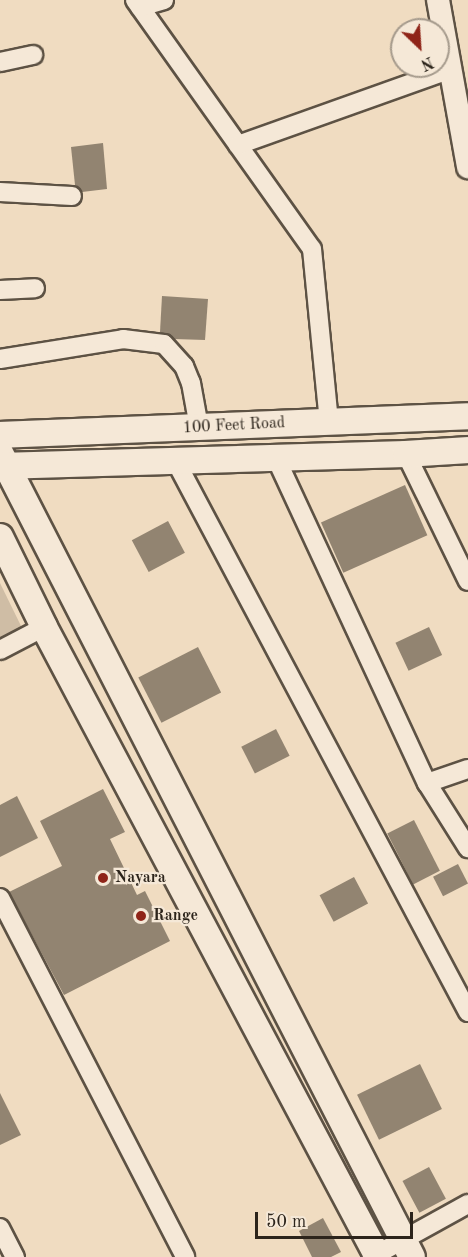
<!DOCTYPE html>
<style>
body{margin:0}
#map{position:relative;width:468px;height:1257px;overflow:hidden;background:#f0dcc1;font-family:"Old Standard TT",serif}
div>[style]{position:absolute}
[style*='--x']{left:calc(var(--x)*1px);top:calc(var(--y)*1px);width:calc(var(--w)*1px);rotate:calc(var(--a)*1deg)}
.green>*{inset:0;background:#cfbda5}
.building>*{inset:0;background:#928471;transform-origin:0 0}
.roads{filter:drop-shadow(2px 0 #5d5244) drop-shadow(-2px 0 #5d5244) drop-shadow(0 2px #5d5244) drop-shadow(0 -2px #5d5244)}
.minor>*{height:18px;margin:-9px;padding:0 9px;transform-origin:9px;border-radius:9px;background:#f5e8d7}
.tertiary>*{height:22px;margin:-11px;padding:0 11px;transform-origin:11px;border-radius:11px;background:#f5e8d7}
.secondary>*{height:26px;margin:-13px;padding:0 13px;transform-origin:13px;border-radius:13px;background:#f5e8d7}
.dots>*{width:16px;height:16px;translate:-50% -50%;box-sizing:border-box;border:3px solid #f5e8d7;border-radius:50%}
span{translate:-50% -50%;white-space:nowrap;text-align:center;line-height:1.15;-webkit-text-stroke:4.5px #f5e8d7;paint-order:stroke}
.street-label{font-size:16px;color:#2c241b}
.poi-label{font-size:16px;color:#2c241b;font-weight:700}
.left{translate:0 -50%;text-align:left}
.north{position:absolute;left:390px;top:18px;width:60px;height:60px;box-sizing:border-box;background:#f5e8d7;border:2px solid #a59a8c;border-radius:50%;rotate:155deg;font-size:16px;font-weight:700;line-height:24px;text-align:center;color:#2c241b}
.north::after{content:'';display:block;margin:auto;width:21px;height:27px;background:#8f2418;clip-path:polygon(50% 0,100% 100%,50% 72%,0 100%)}
.scale{position:absolute;left:255px;top:1212px;width:158px;height:27px;box-sizing:border-box;border:3px solid #2c241b;border-top:0;padding-left:8px;font-size:18px;line-height:21px;white-space:nowrap;color:#2c241b;-webkit-text-stroke:4px #f5e8d7;paint-order:stroke}
</style>
<div id="map">
<div class="green">
<i style="clip-path:polygon(0 583px,22px 628px,0 639px)"></i>
</div>
<div class="building">
<i style="clip-path:polygon(103px 143px,107px 189px,82px 192px,75px 185px,71px 147px)"></i>
<i style="clip-path:polygon(162px 296px,208px 299px,205px 340px,174px 339px,160px 332px)"></i>
<i style="left:405px;top:485px;width:55px;height:92px;rotate:66deg"></i>
<i style="left:168px;top:521px;width:36px;height:41px;rotate:62deg"></i>
<i style="left:429px;top:627px;width:31px;height:37px;rotate:65deg"></i>
<i style="left:198px;top:647px;width:51px;height:67px;rotate:63deg"></i>
<i style="left:276px;top:729px;width:30px;height:39px;rotate:63deg"></i>
<i style="clip-path:polygon(103px 789px,125px 832px,110px 839px,137px 895px,145px 891px,170px 941px,64px 995px,9px 892px,62px 866px,40px 821px)"></i>
<i style="clip-path:polygon(17px 796px,38px 838px,0 857px,0 805px)"></i>
<i style="left:414px;top:820px;width:57px;height:30px;rotate:63deg"></i>
<i style="left:458px;top:864px;width:22px;height:28px;rotate:63deg"></i>
<i style="left:354px;top:877px;width:30px;height:39px;rotate:62deg"></i>
<i style="left:420px;top:1064px;width:50px;height:70px;rotate:64deg"></i>
<i style="clip-path:polygon(0 1093px,21px 1135px,0 1145px)"></i>
<i style="left:429px;top:1167px;width:36px;height:30px;rotate:62deg"></i>
<i style="clip-path:polygon(323px 1218px,341px 1252px,331px 1257px,312px 1257px,299px 1231px)"></i>
</div>
<div class="roads">
<div class="minor">
<i style="--x:135;--y:0;--w:305;--a:54.6"></i>
<i style="--x:312;--y:249;--w:174;--a:84.4"></i>
<i style="--x:140;--y:7;--w:25;--a:-16"></i>
<i style="--x:0;--y:62;--w:34;--a:-12"></i>
<i style="--x:238;--y:145;--w:224;--a:-19.6"></i>
<i style="--x:0;--y:192;--w:72;--a:3.2"></i>
<i style="--x:0;--y:290;--w:35;--a:-3"></i>
<i style="--x:0;--y:359;--w:125;--a:-9.2"></i>
<i style="--x:123;--y:339;--w:41;--a:7"></i>
<i style="--x:164;--y:344;--w:30;--a:48"></i>
<i style="--x:184;--y:366;--w:18;--a:68"></i>
<i style="--x:191;--y:383;--w:45;--a:79.7"></i>
<i style="--x:406;--y:454;--w:141;--a:64"></i>
<i style="--x:275;--y:456;--w:361;--a:65.1"></i>
<i style="--x:427;--y:783;--w:77;--a:57.8"></i>
<i style="--x:175;--y:460;--w:625;--a:62.04"></i>
<i style="--x:0;--y:650;--w:50;--a:-27.6"></i>
<i style="--x:427;--y:783;--w:43;--a:-18.9"></i>
<i style="--x:0;--y:898;--w:404;--a:62.7"></i>
<i style="--x:0;--y:1228;--w:33;--a:63"></i>
<i style="--x:372;--y:1257;--w:110;--a:-28.9"></i>
</div>
<div class="tertiary">
<i style="--x:438;--y:0;--w:170;--a:79.8"></i>
</div>
<div class="secondary">
<i style="--x:0;--y:435;--w:468;--a:-2.3"></i>
<i style="--x:0;--y:453;--w:903;--a:62.87"></i>
<i style="--x:0;--y:466;--w:406;--a:-1.7"></i>
<i style="--x:406;--y:454;--w:62;--a:-3.7"></i>
<i style="--x:0;--y:537;--w:100;--a:63.9"></i>
<i style="--x:44;--y:627;--w:713;--a:62.07"></i>
</div>
</div>
<div class="dots">
<i style="left:103px;top:878px;background:#8f2418"></i>
<i style="left:141px;top:916px;background:#8f2418"></i>
</div>
<div class="street-label">
<span style="left:234px;top:426px;rotate:-3deg">100 Feet Road</span>
</div>
<div class="poi-label">
<span class="left" style="left:115px;top:878px">Nayara</span>
<span class="left" style="left:153px;top:916px">Range</span>
</div>
<div class="north">N</div>
<div class="scale">50 m</div>
</div>
